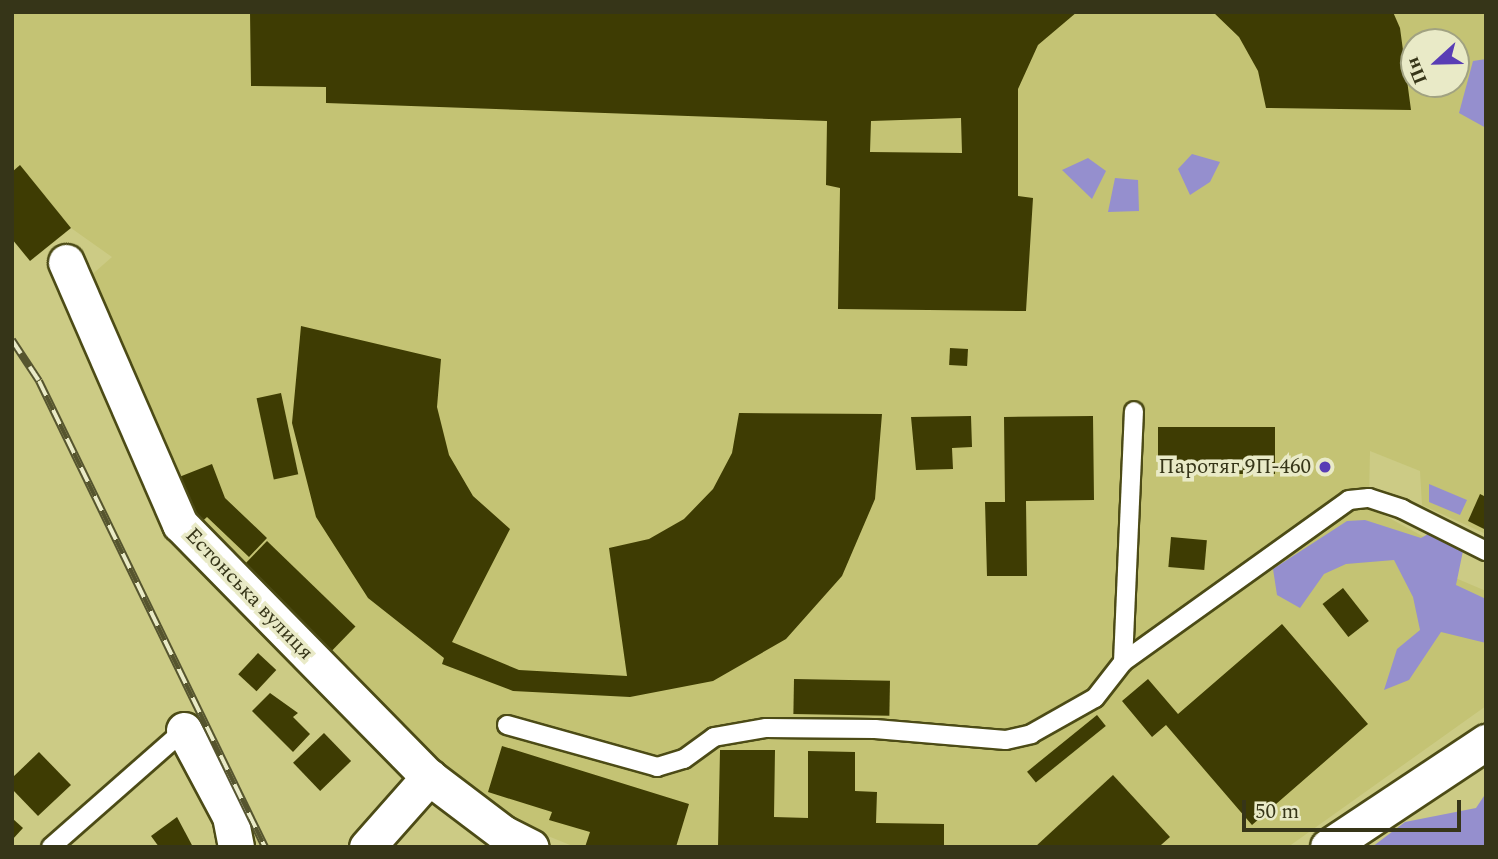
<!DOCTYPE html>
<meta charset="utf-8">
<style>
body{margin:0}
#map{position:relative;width:1498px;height:859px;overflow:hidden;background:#cccb85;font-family:Spectral,serif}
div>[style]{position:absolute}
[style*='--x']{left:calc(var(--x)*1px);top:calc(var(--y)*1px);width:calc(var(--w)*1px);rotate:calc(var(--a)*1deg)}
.built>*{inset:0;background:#c4c374}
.green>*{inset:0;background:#958fce}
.building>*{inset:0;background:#3e3c03;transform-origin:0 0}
.roads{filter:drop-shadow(2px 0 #4c4b16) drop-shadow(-2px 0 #4c4b16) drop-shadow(0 2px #4c4b16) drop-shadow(0 -2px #4c4b16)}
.lane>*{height:18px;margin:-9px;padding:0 9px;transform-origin:9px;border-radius:9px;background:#fff}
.street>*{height:35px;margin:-17.5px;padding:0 17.5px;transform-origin:17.5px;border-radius:17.5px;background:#fff}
.rail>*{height:8px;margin-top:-4px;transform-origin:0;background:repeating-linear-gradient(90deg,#e9eac7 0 16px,#56552f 0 32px);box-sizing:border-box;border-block:2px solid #56552f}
.dots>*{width:19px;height:19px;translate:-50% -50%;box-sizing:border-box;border:4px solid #e9eac7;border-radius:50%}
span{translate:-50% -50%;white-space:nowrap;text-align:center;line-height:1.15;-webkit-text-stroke:7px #e9eac7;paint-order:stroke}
.poi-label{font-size:21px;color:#363518}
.right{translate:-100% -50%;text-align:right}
.street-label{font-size:21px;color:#363518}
.frame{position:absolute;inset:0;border:14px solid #363518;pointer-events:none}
.north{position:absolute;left:1400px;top:28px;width:70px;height:70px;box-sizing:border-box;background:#e9eac7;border:2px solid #a1a281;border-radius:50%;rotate:248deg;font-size:19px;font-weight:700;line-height:28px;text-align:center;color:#363518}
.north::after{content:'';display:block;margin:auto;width:24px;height:32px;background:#593db5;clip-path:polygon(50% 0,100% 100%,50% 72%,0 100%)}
.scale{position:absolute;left:1242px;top:800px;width:219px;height:32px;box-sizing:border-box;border:4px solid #363518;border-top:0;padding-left:9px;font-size:21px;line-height:24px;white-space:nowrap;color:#363518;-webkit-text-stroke:5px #e9eac7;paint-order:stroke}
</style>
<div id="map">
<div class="built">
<i style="clip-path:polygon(evenodd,12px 12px,1486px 12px,1486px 534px,1422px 505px,1420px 471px,1370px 451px,1369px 498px,1380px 513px,1448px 550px,1439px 571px,1486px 591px,1486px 706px,1288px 847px,575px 847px,499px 816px,195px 528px,88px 278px,112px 257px,71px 228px,20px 166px,12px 172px,12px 12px,1414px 42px,1456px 42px,1456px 84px,1414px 84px,1414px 42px)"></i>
</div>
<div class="green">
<i style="clip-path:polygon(1486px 59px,1486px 128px,1459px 113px,1473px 61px)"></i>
<i style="clip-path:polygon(1192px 154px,1220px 162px,1210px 182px,1190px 195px,1178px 169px)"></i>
<i style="clip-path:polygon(1088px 158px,1106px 171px,1092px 199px,1062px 170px)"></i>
<i style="clip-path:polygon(1115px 178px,1138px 180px,1139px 211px,1108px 212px)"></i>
<i style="clip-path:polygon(1429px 484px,1467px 500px,1460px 515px,1429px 502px)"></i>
<i style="clip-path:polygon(1365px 520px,1421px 538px,1437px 529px,1464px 546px,1456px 585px,1486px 599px,1486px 643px,1441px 632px,1409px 680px,1384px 690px,1397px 649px,1420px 630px,1413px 597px,1394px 560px,1346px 564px,1324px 574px,1300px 608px,1277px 595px,1273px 569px,1347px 521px)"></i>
<i style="clip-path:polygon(1486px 793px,1486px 847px,1372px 847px,1405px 822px,1476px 808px)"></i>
</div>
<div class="building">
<i style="clip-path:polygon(evenodd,250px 12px,1077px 12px,1038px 45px,1018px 89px,1018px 196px,1033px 198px,1026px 311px,838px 309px,840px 188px,826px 185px,827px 121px,326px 103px,326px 87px,251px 86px,250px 12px,961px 118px,962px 153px,870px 152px,871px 121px,961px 118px)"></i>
<i style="clip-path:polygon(1213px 12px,1393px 12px,1400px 28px,1411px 110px,1266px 108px,1258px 71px,1239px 37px)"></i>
<i style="clip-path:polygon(20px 165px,71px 228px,30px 261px,12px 239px,12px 172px)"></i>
<i style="clip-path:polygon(301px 326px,441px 359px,437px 407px,449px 455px,473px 496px,510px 529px,452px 642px,519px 670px,627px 676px,609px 548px,649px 539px,684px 519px,713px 489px,732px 453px,739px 413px,882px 414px,875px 499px,842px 576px,786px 639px,713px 681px,630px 697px,513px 691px,442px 664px,444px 658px,368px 598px,316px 517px,292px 423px)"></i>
<i style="left:950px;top:348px;width:18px;height:17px;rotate:3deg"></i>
<i style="left:281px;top:393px;width:83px;height:25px;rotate:78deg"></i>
<i style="clip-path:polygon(971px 416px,972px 447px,952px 448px,953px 469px,916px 470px,911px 417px)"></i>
<i style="clip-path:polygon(1093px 416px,1094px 500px,1026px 501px,1027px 576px,987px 576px,985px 502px,1005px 502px,1004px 417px)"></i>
<i style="left:1158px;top:427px;width:117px;height:47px"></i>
<i style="clip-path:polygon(212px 464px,225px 498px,267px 538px,249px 557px,207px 517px,195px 528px,174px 479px)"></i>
<i style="clip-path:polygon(1480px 494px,1486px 497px,1486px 530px,1468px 521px)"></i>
<i style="left:1171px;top:537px;width:36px;height:30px;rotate:5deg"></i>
<i style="left:267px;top:541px;width:123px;height:35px;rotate:44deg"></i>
<i style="left:1343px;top:588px;width:42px;height:26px;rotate:52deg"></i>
<i style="clip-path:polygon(1282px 624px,1368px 724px,1252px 825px,1166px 725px,1152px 737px,1122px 701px,1148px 679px,1178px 714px)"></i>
<i style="left:258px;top:653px;width:25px;height:29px;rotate:43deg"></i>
<i style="left:794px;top:679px;width:96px;height:35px;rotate:1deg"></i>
<i style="clip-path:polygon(270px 693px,298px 713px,293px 717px,310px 734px,293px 752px,252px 711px)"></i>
<i style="left:1097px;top:715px;width:14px;height:90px;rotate:51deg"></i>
<i style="left:324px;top:733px;width:39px;height:43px;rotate:46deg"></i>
<i style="clip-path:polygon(502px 746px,689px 804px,676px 847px,585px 847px,590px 832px,549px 820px,552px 812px,488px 792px)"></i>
<i style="clip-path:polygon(720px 750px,775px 750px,774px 817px,808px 818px,808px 751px,855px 752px,855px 791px,877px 792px,876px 823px,944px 824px,944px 847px,718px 847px)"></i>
<i style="clip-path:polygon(39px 752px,71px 785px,38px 816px,12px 789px,12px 778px)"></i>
<i style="clip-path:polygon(1113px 775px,1170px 837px,1161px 845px,1035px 847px)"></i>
<i style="clip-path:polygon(177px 817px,193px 847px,159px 847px,151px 836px)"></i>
<i style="clip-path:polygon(12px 818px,23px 828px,12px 840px)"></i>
</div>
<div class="roads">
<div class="lane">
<i style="--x:1123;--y:662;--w:251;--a:-87.5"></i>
<i style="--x:507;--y:725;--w:156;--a:15.6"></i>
<i style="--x:657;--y:767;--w:28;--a:-17"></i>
<i style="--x:684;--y:759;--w:37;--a:-36"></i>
<i style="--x:714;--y:737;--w:53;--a:-9.8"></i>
<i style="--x:766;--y:728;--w:109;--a:0.5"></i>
<i style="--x:875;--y:729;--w:131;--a:4.8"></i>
<i style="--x:1006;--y:740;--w:26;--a:-13"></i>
<i style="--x:1031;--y:734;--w:73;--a:-29.4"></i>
<i style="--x:1095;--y:698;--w:46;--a:-52.1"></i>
<i style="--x:1123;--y:662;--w:278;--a:-35.6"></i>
<i style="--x:1349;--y:500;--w:20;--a:-6"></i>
<i style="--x:1369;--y:498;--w:35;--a:18"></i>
<i style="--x:1402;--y:509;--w:94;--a:26.6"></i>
<i style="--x:51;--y:847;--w:177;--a:-41.3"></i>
</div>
<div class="street">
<i style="--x:66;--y:262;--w:286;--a:66.5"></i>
<i style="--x:180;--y:524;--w:355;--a:45.5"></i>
<i style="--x:429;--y:777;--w:93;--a:37.1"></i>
<i style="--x:503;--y:833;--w:31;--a:27"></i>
<i style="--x:184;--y:730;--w:98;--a:61.9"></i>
<i style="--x:230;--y:816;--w:32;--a:79"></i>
<i style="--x:367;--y:847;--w:94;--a:-48.5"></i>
<i style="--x:1328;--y:847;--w:190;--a:-33.6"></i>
</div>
</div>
<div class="rail">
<i style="--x:12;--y:340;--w:49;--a:56.6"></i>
<i style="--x:39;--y:381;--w:518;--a:64.13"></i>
</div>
<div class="dots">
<i style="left:1325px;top:467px;background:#593db5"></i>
</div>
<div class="poi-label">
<span class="right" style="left:1311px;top:467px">Паротяг 9П-460</span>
</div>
<div class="street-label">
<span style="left:249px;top:594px;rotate:46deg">Естонська вулиця</span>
</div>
<div class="frame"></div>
<div class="north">Пн</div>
<div class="scale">50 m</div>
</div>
